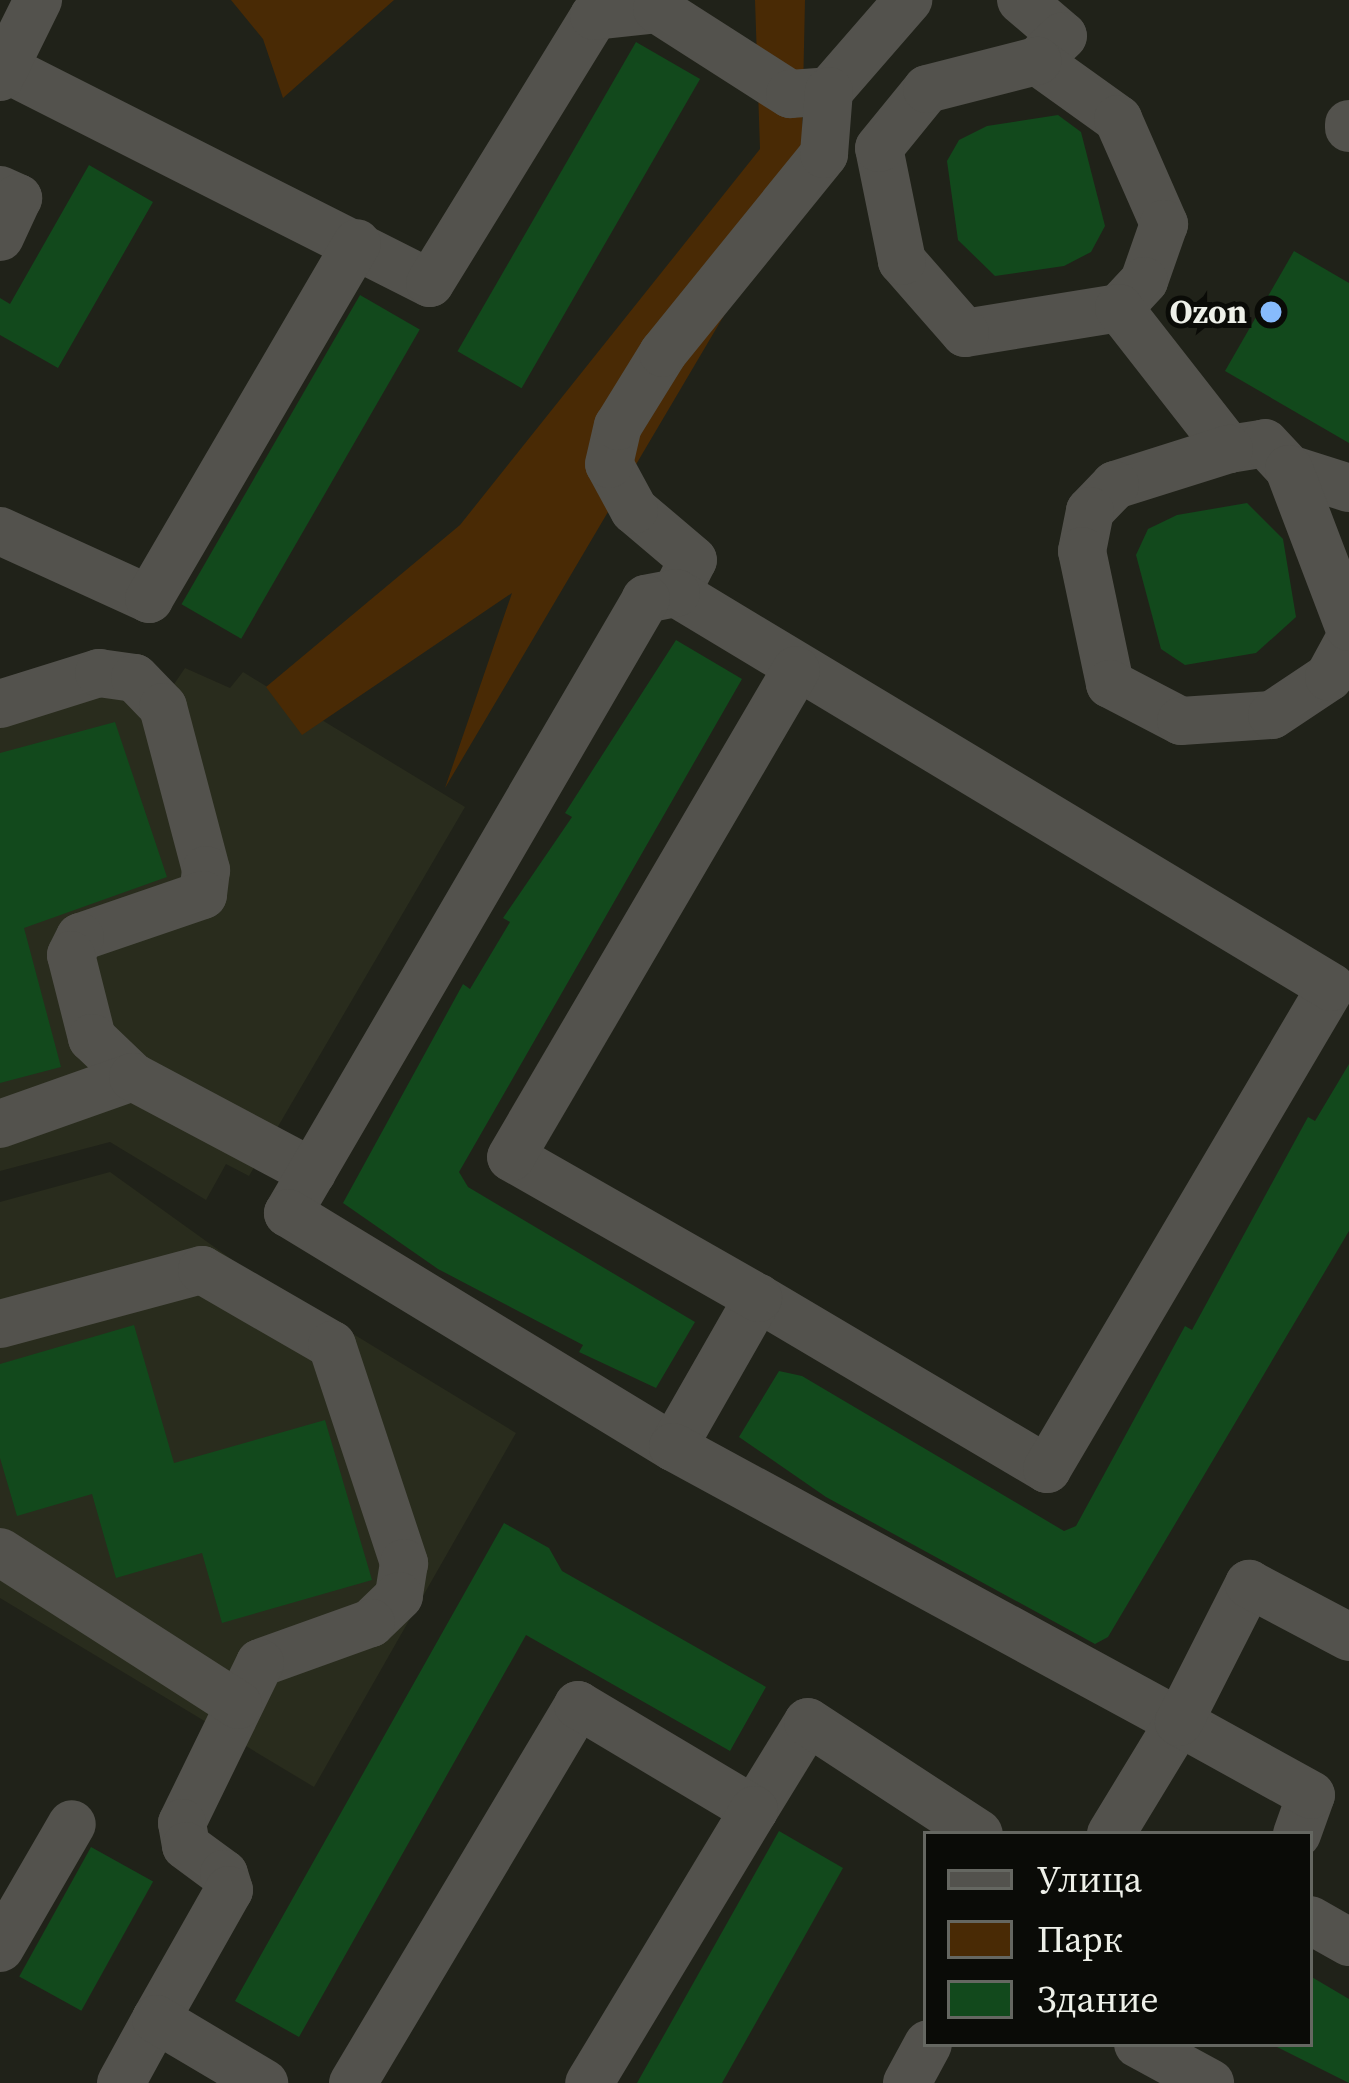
<!DOCTYPE html>
<meta charset="utf-8">
<style>
body{margin:0}
#map{position:relative;width:1349px;height:2083px;overflow:hidden;background:#202219;font-family:"Source Serif 4",serif}
div>[style]{position:absolute}
[style*='--x']{left:calc(var(--x)*1px);top:calc(var(--y)*1px);width:calc(var(--w)*1px);rotate:calc(var(--a)*1deg)}
.built>*{inset:0;background:#292c1d}
.green>*{inset:0;background:#492a05}
.building>*{inset:0;background:#12491c;transform-origin:0 0}
.minor>*{height:48px;margin:-24px;padding:0 24px;transform-origin:24px;border-radius:24px;background:#53524d}
.dots>*{width:33px;height:33px;translate:-50% -50%;box-sizing:border-box;border:6px solid #0a0b07;border-radius:50%}
span{translate:-50% -50%;white-space:nowrap;text-align:center;line-height:1.15;-webkit-text-stroke:10px #0a0b07;paint-order:stroke}
.poi-label{font-size:33px;color:#eef0e9;font-weight:700}
.right{translate:-100% -50%;text-align:right}
.legend{position:absolute;left:923px;top:1831px;width:390px;height:216px;box-sizing:border-box;background:#0a0b07;border:3px solid #656761;margin:0;padding:15px 21px;list-style:none;font-size:36px;color:#eef0e9}
.legend li{display:flex;align-items:center;gap:24px;height:60px}
.legend b{width:60px;border:3px solid #656761}
</style>
<div id="map">
<div class="built">
<i style="clip-path:polygon(185px 668px,230px 688px,243px 672px,465px 807px,249px 1176px,226px 1164px,206px 1200px,110px 1142px,0 1171px,0 678px,19px 692px,170px 690px)"></i>
<i style="clip-path:polygon(110px 1172px,238px 1264px,516px 1433px,314px 1787px,0 1598px,0 1202px)"></i>
</div>
<div class="green">
<i style="clip-path:polygon(231px 0,394px 0,283px 98px,263px 39px)"></i>
<i style="clip-path:polygon(755px 0,805px 0,801px 185px,445px 788px,512px 593px,302px 735px,266px 687px,460px 525px,760px 149px)"></i>
</div>
<div class="building">
<i style="left:636px;top:42px;width:74px;height:357px;rotate:30deg"></i>
<i style="clip-path:polygon(1058px 115px,1081px 132px,1105px 226px,1091px 252px,1064px 266px,995px 276px,958px 240px,947px 161px,959px 140px,987px 126px)"></i>
<i style="clip-path:polygon(89px 165px,153px 202px,58px 368px,0 335px,0 298px,10px 304px)"></i>
<i style="clip-path:polygon(1294px 251px,1349px 283px,1349px 443px,1225px 371px)"></i>
<i style="left:360px;top:295px;width:69px;height:357px;rotate:30deg"></i>
<i style="clip-path:polygon(1247px 503px,1283px 539px,1296px 617px,1256px 653px,1185px 665px,1161px 649px,1136px 555px,1148px 529px,1177px 515px)"></i>
<i style="clip-path:polygon(676px 640px,742px 679px,459px 1172px,468px 1187px,695px 1322px,656px 1388px,579px 1352px,583px 1345px,438px 1269px,343px 1203px,463px 984px,470px 989px,510px 922px,503px 918px,572px 817px,565px 813px)"></i>
<i style="clip-path:polygon(115px 722px,167px 877px,24px 928px,61px 1067px,0 1083px,0 753px)"></i>
<i style="clip-path:polygon(1349px 1064px,1349px 1231px,1108px 1637px,1095px 1644px,826px 1497px,739px 1437px,779px 1371px,802px 1376px,1064px 1531px,1076px 1526px,1185px 1326px,1192px 1330px,1308px 1117px,1315px 1121px)"></i>
<i style="clip-path:polygon(134px 1325px,174px 1463px,325px 1420px,372px 1580px,222px 1623px,202px 1553px,116px 1578px,92px 1494px,17px 1516px,0 1458px,0 1364px)"></i>
<i style="clip-path:polygon(504px 1523px,549px 1548px,562px 1571px,766px 1687px,730px 1751px,526px 1635px,299px 2037px,235px 2001px)"></i>
<i style="clip-path:polygon(779px 1831px,843px 1868px,722px 2083px,637px 2083px)"></i>
<i style="left:91px;top:1847px;width:71px;height:148px;rotate:29deg"></i>
<i style="clip-path:polygon(1310px 1976px,1349px 1999px,1349px 2083px,1271px 2044px,1310px 2044px)"></i>
</div>
<div class="minor">
<i style="--x:1021;--y:0;--w:55;--a:40.6"></i>
<i style="--x:1063;--y:36;--w:36;--a:136"></i>
<i style="--x:1037;--y:61;--w:100;--a:35.6"></i>
<i style="--x:1118;--y:119;--w:115;--a:66.3"></i>
<i style="--x:1164;--y:224;--w:60;--a:109.3"></i>
<i style="--x:1144;--y:281;--w:37;--a:133"></i>
<i style="--x:1119;--y:308;--w:156;--a:170.8"></i>
<i style="--x:965;--y:333;--w:96;--a:-131.2"></i>
<i style="--x:902;--y:261;--w:115;--a:-101.5"></i>
<i style="--x:879;--y:148;--w:76;--a:-50.9"></i>
<i style="--x:927;--y:89;--w:114;--a:-14.3"></i>
<i style="--x:4;--y:68;--w:477;--a:26.8"></i>
<i style="--x:430;--y:283;--w:313;--a:-58.4"></i>
<i style="--x:594;--y:16;--w:63;--a:-6.3"></i>
<i style="--x:657;--y:9;--w:158;--a:32.6"></i>
<i style="--x:790;--y:94;--w:39;--a:-4"></i>
<i style="--x:829;--y:91;--w:121;--a:-49"></i>
<i style="--x:0;--y:77;--w:86;--a:-63.7"></i>
<i style="--x:1349;--y:124;--w:4;--a:90"></i>
<i style="--x:0;--y:190;--w:20;--a:24"></i>
<i style="--x:18;--y:198;--w:43;--a:114.8"></i>
<i style="--x:1119;--y:308;--w:179;--a:52"></i>
<i style="--x:1229;--y:449;--w:36;--a:-9"></i>
<i style="--x:1265;--y:443;--w:35;--a:47"></i>
<i style="--x:1289;--y:469;--w:63;--a:17.6"></i>
<i style="--x:1229;--y:449;--w:120;--a:162.5"></i>
<i style="--x:1115;--y:485;--w:36;--a:134"></i>
<i style="--x:1090;--y:511;--w:41;--a:101.3"></i>
<i style="--x:1082;--y:551;--w:136;--a:78.1"></i>
<i style="--x:1110;--y:684;--w:80;--a:27.5"></i>
<i style="--x:1181;--y:721;--w:91;--a:-3.8"></i>
<i style="--x:1272;--y:715;--w:69;--a:-33.7"></i>
<i style="--x:1329;--y:677;--w:42;--a:-61.6"></i>
<i style="--x:1289;--y:469;--w:169;--a:69.2"></i>
<i style="--x:0;--y:531;--w:164;--a:24.5"></i>
<i style="--x:149;--y:599;--w:412;--a:-59.7"></i>
<i style="--x:676;--y:593;--w:37;--a:-63"></i>
<i style="--x:693;--y:560;--w:77;--a:-139.7"></i>
<i style="--x:634;--y:510;--w:52;--a:-118.5"></i>
<i style="--x:609;--y:464;--w:39;--a:-77"></i>
<i style="--x:618;--y:426;--w:86;--a:-58.3"></i>
<i style="--x:663;--y:353;--w:256;--a:-51"></i>
<i style="--x:824;--y:154;--w:63;--a:-85.5"></i>
<i style="--x:0;--y:704;--w:104;--a:-17.4"></i>
<i style="--x:99;--y:673;--w:36;--a:8"></i>
<i style="--x:135;--y:678;--w:40;--a:46"></i>
<i style="--x:163;--y:707;--w:169;--a:75.2"></i>
<i style="--x:206;--y:870;--w:25;--a:97"></i>
<i style="--x:203;--y:895;--w:130;--a:161.1"></i>
<i style="--x:80;--y:937;--w:20;--a:117"></i>
<i style="--x:71;--y:955;--w:86;--a:75.8"></i>
<i style="--x:92;--y:1038;--w:57;--a:43.6"></i>
<i style="--x:0;--y:1124;--w:141;--a:-19.5"></i>
<i style="--x:133;--y:1077;--w:203;--a:28"></i>
<i style="--x:758;--y:1298;--w:336;--a:30.6"></i>
<i style="--x:1047;--y:1469;--w:559;--a:-59.49"></i>
<i style="--x:1331;--y:987;--w:764;--a:-148.97"></i>
<i style="--x:676;--y:593;--w:31;--a:169"></i>
<i style="--x:646;--y:599;--w:711;--a:120.24"></i>
<i style="--x:288;--y:1213;--w:451;--a:31.3"></i>
<i style="--x:673;--y:1447;--w:172;--a:-60.3"></i>
<i style="--x:758;--y:1298;--w:284;--a:-150.3"></i>
<i style="--x:511;--y:1157;--w:564;--a:-59.66"></i>
<i style="--x:0;--y:1324;--w:209;--a:-15"></i>
<i style="--x:202;--y:1270;--w:150;--a:30"></i>
<i style="--x:332;--y:1345;--w:230;--a:71.7"></i>
<i style="--x:404;--y:1563;--w:33;--a:99"></i>
<i style="--x:399;--y:1596;--w:39;--a:136"></i>
<i style="--x:371;--y:1623;--w:118;--a:160.2"></i>
<i style="--x:260;--y:1663;--w:178;--a:116"></i>
<i style="--x:182;--y:1823;--w:23;--a:80"></i>
<i style="--x:186;--y:1846;--w:47;--a:36.4"></i>
<i style="--x:224;--y:1874;--w:17;--a:73"></i>
<i style="--x:229;--y:1890;--w:148;--a:119.5"></i>
<i style="--x:673;--y:1447;--w:576;--a:28.52"></i>
<i style="--x:1179;--y:1722;--w:131;--a:121.3"></i>
<i style="--x:0;--y:1552;--w:283;--a:32.7"></i>
<i style="--x:754;--y:1810;--w:103;--a:-58.5"></i>
<i style="--x:808;--y:1722;--w:204;--a:33.2"></i>
<i style="--x:1297;--y:1834;--w:41;--a:-70.3"></i>
<i style="--x:1311;--y:1795;--w:151;--a:-151.1"></i>
<i style="--x:1179;--y:1722;--w:155;--a:-63.1"></i>
<i style="--x:1249;--y:1584;--w:113;--a:27.9"></i>
<i style="--x:1310;--y:1920;--w:45;--a:29.4"></i>
<i style="--x:0;--y:1948;--w:143;--a:-59.9"></i>
<i style="--x:1138;--y:2044;--w:82;--a:28.4"></i>
<i style="--x:121;--y:2083;--w:73;--a:-61.3"></i>
<i style="--x:156;--y:2019;--w:126;--a:30.7"></i>
<i style="--x:353;--y:2083;--w:440;--a:-59.2"></i>
<i style="--x:578;--y:1705;--w:205;--a:30.8"></i>
<i style="--x:754;--y:1810;--w:319;--a:121.1"></i>
<i style="--x:907;--y:2083;--w:44;--a:-61.7"></i>
</div>
<div class="dots">
<i style="left:1271px;top:312px;background:#87bbfc"></i>
</div>
<div class="poi-label">
<span class="right" style="left:1247px;top:312px">Ozon</span>
</div>
<ul class="legend">
<li><b style="height:15px;background:#53524d"></b>Улица</li>
<li><b style="height:33px;background:#492a05"></b>Парк</li>
<li><b style="height:33px;background:#12491c"></b>Здание</li>
</ul>
</div>
